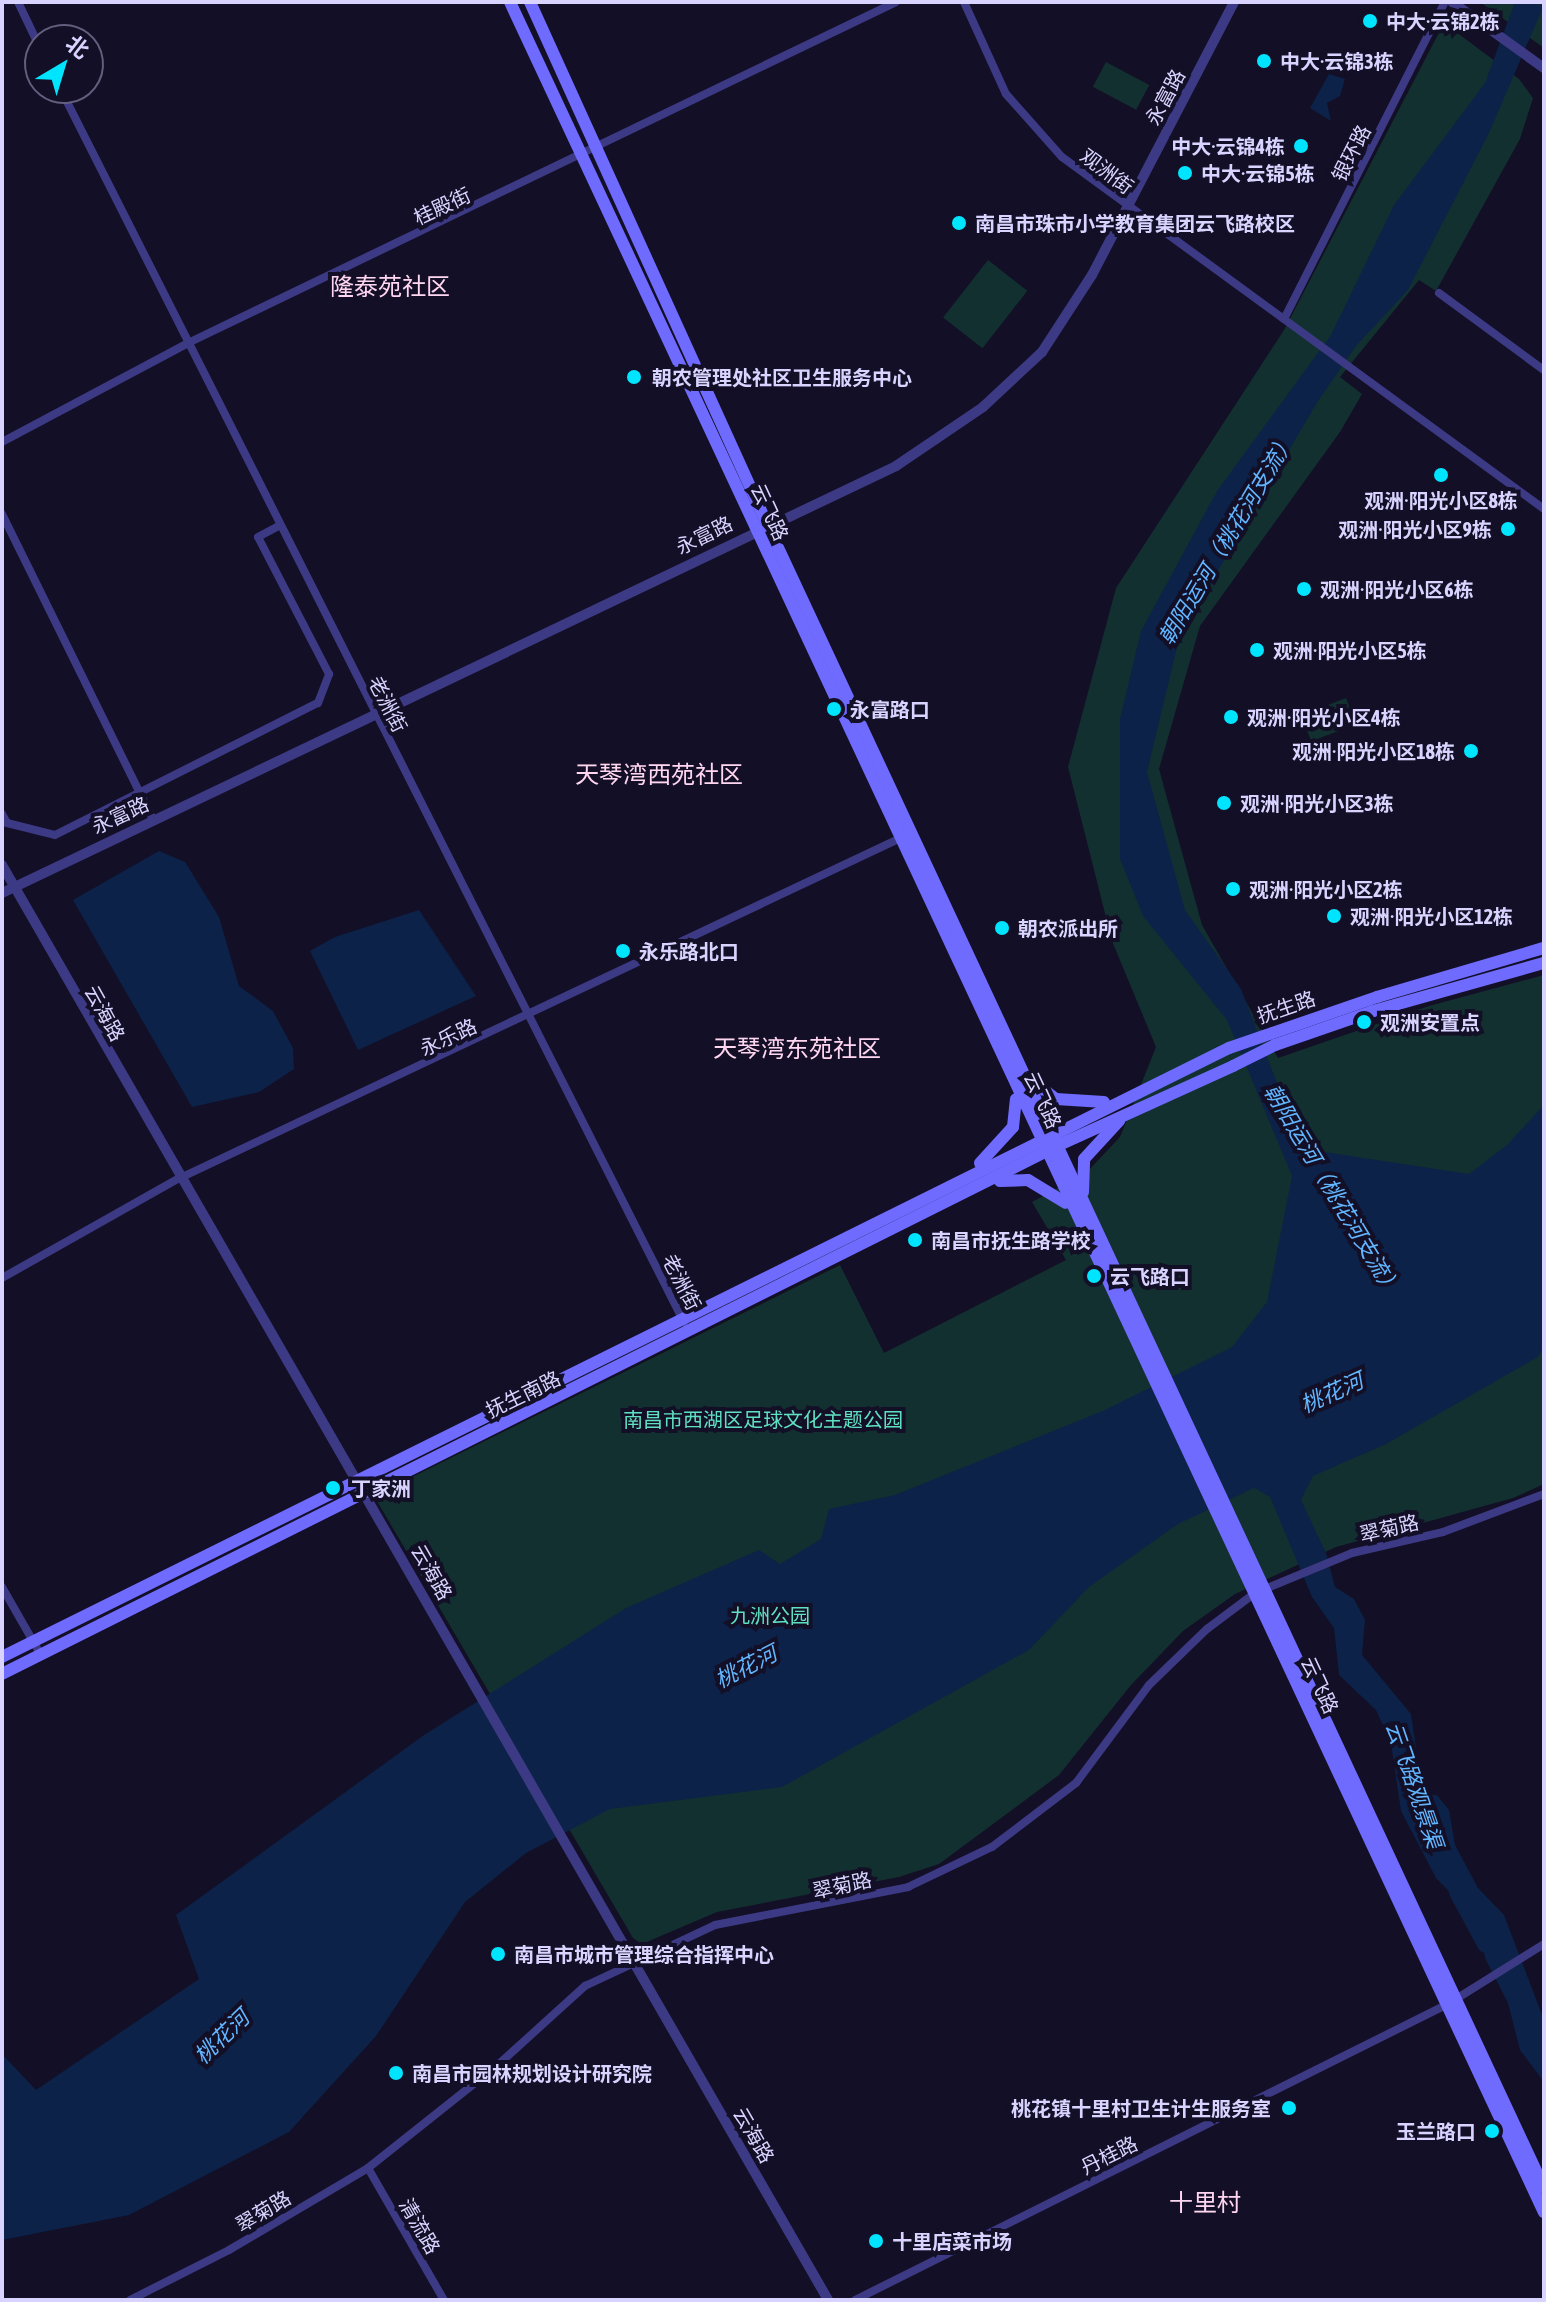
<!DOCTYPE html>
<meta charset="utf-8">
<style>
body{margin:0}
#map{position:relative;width:1546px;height:2302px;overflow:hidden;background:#130f26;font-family:"Asap Condensed","Noto Sans SC",sans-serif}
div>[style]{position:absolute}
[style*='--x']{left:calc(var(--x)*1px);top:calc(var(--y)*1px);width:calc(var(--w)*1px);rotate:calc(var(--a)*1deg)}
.green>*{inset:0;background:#12302f;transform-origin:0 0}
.water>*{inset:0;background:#0c2248}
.river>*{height:18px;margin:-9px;padding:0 9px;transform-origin:9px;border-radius:9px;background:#0c2248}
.minor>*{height:8px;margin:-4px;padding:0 4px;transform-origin:4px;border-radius:4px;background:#3d3a85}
.tertiary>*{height:10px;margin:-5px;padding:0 5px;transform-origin:5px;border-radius:5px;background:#3d3a85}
.secondary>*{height:12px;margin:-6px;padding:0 6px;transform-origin:6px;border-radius:6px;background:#6f6bff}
.secondary-bridge>*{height:12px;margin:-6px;padding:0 6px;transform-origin:6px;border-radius:6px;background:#6f6bff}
.dots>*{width:22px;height:22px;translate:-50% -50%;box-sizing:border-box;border:4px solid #130f26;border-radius:50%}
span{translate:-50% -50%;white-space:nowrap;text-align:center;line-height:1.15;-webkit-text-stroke:8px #130f26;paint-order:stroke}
.poi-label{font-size:20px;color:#d9d4ff;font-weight:700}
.left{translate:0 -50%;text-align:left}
.right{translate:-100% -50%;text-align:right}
.street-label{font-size:20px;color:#d9d4ff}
.park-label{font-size:20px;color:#5fe0c0}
.water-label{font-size:22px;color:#62b6ff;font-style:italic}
.quarter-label{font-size:24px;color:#ffd6f0}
.frame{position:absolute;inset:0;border:4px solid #d9d4ff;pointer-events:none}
.north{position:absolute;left:24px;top:24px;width:80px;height:80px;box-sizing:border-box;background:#130f26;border:2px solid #625e7d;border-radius:50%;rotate:38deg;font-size:22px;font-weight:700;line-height:32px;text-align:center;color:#d9d4ff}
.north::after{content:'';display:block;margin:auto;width:28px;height:36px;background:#00e5ff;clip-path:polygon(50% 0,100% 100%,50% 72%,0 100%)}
</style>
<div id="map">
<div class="green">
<i style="clip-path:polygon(1480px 2px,1544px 2px,1544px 48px)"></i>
<i style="clip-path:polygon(1444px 23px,1519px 79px,1533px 98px,1520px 139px,1436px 291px,1419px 280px,1340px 377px,1362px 394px,1340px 432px,1200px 626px,1159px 769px,1202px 925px,1278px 1058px,1429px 1006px,1544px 975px,1544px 1484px,1513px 1498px,1336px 1547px,1235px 1594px,1183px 1631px,1131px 1685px,1059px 1775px,939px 1864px,899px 1877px,717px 1912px,642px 1944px,633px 1938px,374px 1496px,840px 1265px,884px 1353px,1066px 1260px,1032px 1202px,1087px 1172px,1120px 1137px,1156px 1047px,1112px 941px,1068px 767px,1116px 588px,1284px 330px)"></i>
<i style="left:1106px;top:62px;width:49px;height:28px;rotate:28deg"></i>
<i style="left:988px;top:260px;width:50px;height:73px;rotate:38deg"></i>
<i style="left:1346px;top:698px;width:28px;height:48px;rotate:69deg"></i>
</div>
<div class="water">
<i style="clip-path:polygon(1515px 2px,1544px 5px,1489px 133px,1408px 290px,1356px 346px,1318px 401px,1180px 635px,1147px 772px,1185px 910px,1241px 989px,1282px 1096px,1311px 1150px,1469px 1174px,1507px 1145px,1544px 1105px,1544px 1347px,1538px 1357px,1386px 1444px,1313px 1476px,1301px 1500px,1326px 1553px,1335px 1587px,1354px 1599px,1365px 1620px,1362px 1655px,1411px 1714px,1423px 1794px,1437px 1795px,1449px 1810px,1455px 1845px,1478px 1888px,1504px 1915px,1544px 2020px,1544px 2082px,1520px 2050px,1508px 2003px,1486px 1960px,1473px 1916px,1436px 1878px,1401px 1811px,1391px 1743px,1376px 1710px,1339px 1675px,1334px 1628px,1312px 1597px,1270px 1497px,1254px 1488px,1178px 1524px,1089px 1587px,1029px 1650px,782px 1787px,610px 1809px,526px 1853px,465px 1902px,376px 2036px,289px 2132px,129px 2215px,2px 2240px,2px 2054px,36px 2090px,199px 1979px,176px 1915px,424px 1735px,626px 1608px,759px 1550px,780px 1564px,821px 1539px,829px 1509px,895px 1495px,1105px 1410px,1232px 1347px,1267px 1302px,1292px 1176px,1227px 1020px,1143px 916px,1120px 859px,1120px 719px,1141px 631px,1217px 491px,1331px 335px,1394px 205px,1485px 83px)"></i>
<i style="clip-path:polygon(1329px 74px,1345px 79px,1340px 96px,1327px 103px,1331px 121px,1310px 108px)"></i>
<i style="clip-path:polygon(159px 851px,185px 862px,219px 917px,239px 986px,273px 1011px,293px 1048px,294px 1069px,259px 1092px,192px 1107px,73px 900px)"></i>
<i style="clip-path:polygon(419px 910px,476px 996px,358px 1050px,310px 951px,335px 937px)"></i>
</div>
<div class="river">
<i style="--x:1458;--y:1892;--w:59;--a:61.7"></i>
</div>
<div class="minor">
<i style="--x:18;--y:2;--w:51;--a:64.4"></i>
<i style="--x:964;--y:2;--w:101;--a:65.5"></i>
<i style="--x:1006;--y:94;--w:84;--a:48.4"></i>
<i style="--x:1062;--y:157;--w:597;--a:36.14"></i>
<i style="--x:60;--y:88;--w:1383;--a:63.18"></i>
<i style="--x:1439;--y:293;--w:130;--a:36.3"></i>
<i style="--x:1284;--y:319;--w:356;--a:-63.1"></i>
<i style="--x:2;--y:442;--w:208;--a:-28"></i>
<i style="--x:186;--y:344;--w:788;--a:-25.72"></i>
<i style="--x:2;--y:514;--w:340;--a:63.7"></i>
<i style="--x:2;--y:814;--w:10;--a:61"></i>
<i style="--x:7;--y:823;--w:49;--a:14"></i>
<i style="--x:55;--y:835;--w:294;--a:-26.7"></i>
<i style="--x:318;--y:703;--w:31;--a:-69"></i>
<i style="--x:329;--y:674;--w:154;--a:-117.4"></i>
<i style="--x:258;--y:537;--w:24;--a:-28"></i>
<i style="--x:2;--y:1278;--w:202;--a:-29.4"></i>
<i style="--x:178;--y:1179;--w:804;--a:-25.26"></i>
<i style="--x:2;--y:1587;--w:78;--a:60.2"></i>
<i style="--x:368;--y:2168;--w:152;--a:60.1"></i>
<i style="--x:130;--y:2300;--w:111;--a:-26.8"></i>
<i style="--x:229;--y:2250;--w:161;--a:-30.5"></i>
<i style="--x:368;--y:2168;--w:169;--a:-38.5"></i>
<i style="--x:500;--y:2063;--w:115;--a:-42.2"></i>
<i style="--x:585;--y:1986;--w:144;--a:-25.1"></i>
<i style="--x:715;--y:1925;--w:197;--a:-11.1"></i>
<i style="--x:908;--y:1887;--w:93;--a:-25.5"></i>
<i style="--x:992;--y:1847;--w:106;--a:-37.3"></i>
<i style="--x:1076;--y:1783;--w:122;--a:-53.3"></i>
<i style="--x:1149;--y:1685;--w:81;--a:-44"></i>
<i style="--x:1207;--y:1629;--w:60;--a:-36.9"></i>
<i style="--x:1255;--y:1593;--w:105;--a:-22.4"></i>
<i style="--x:1352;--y:1553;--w:93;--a:-13"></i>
<i style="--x:1443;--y:1532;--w:108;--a:-20.6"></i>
<i style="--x:855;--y:2300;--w:663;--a:-26.53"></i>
<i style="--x:1448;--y:2004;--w:113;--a:-32"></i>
</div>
<div class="tertiary">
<i style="--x:1452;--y:2;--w:113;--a:35.7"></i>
<i style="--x:2;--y:865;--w:1656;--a:60.07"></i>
<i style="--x:2;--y:893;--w:991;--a:-25.53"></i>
<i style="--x:896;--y:466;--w:105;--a:-34.1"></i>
<i style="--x:983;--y:407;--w:81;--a:-43"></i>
<i style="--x:1042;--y:352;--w:92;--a:-57"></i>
<i style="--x:1092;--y:275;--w:308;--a:-62.5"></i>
</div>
<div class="secondary">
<i style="--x:510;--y:2;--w:2440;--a:64.93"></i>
<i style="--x:530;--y:2;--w:573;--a:65.58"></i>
<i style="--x:767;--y:524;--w:1836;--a:64.97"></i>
<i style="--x:1275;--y:1045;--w:104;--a:-19.1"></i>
<i style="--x:1373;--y:1011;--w:178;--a:-15.7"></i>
<i style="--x:1030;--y:1079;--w:33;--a:38"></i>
<i style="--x:1056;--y:1099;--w:48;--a:3.6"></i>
<i style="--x:980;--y:1163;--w:49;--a:-47.5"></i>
<i style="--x:1013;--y:1127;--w:28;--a:-84"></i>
<i style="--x:1000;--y:1181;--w:28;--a:-2"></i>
<i style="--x:1028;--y:1180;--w:44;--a:31.2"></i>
<i style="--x:1083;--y:1192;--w:33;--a:-88"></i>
<i style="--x:1084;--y:1159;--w:52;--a:-47.4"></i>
<i style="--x:2;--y:1657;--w:1370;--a:-26.4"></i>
<i style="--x:1229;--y:1048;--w:157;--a:-19"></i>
<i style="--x:1377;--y:997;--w:174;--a:-16.4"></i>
<i style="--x:2;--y:1674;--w:1182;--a:-26.59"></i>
<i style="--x:1059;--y:1145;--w:191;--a:-24.4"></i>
</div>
<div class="secondary-bridge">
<i style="--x:1233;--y:1066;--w:47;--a:-26.6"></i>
</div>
<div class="dots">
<i style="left:1370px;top:21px;background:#00e5ff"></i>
<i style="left:1264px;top:61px;background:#00e5ff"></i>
<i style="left:1301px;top:146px;background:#00e5ff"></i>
<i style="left:1185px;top:173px;background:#00e5ff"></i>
<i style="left:959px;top:223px;background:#00e5ff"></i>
<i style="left:634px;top:377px;background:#00e5ff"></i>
<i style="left:1441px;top:475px;background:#00e5ff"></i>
<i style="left:1508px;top:529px;background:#00e5ff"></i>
<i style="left:1304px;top:589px;background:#00e5ff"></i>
<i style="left:1257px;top:650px;background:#00e5ff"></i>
<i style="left:834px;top:709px;background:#00e5ff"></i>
<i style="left:1231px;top:717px;background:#00e5ff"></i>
<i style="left:1471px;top:751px;background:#00e5ff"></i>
<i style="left:1224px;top:803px;background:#00e5ff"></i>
<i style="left:1233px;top:889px;background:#00e5ff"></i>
<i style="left:1334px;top:916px;background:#00e5ff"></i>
<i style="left:1002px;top:928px;background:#00e5ff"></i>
<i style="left:623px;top:951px;background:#00e5ff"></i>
<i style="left:1364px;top:1022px;background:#00e5ff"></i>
<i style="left:915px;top:1240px;background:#00e5ff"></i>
<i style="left:1094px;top:1276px;background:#00e5ff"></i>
<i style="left:333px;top:1488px;background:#00e5ff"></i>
<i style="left:498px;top:1954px;background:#00e5ff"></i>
<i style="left:396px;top:2073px;background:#00e5ff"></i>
<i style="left:1289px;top:2108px;background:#00e5ff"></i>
<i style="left:1492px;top:2131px;background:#00e5ff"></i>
<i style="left:876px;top:2241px;background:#00e5ff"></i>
</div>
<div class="poi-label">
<span class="left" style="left:1386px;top:21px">中大·云锦2栋</span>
<span class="left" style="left:1280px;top:61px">中大·云锦3栋</span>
<span class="right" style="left:1285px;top:146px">中大·云锦4栋</span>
<span class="left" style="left:1201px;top:173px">中大·云锦5栋</span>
<span class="left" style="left:975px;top:223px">南昌市珠市小学教育集团云飞路校区</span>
<span class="left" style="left:652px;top:377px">朝农管理处社区卫生服务中心</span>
<span style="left:1441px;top:500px">观洲·阳光小区8栋</span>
<span class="right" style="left:1492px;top:529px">观洲·阳光小区9栋</span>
<span class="left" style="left:1320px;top:589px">观洲·阳光小区6栋</span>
<span class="left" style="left:1273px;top:650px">观洲·阳光小区5栋</span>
<span class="left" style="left:850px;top:709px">永富路口</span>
<span class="left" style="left:1247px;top:717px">观洲·阳光小区4栋</span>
<span class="right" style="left:1455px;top:751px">观洲·阳光小区18栋</span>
<span class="left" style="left:1240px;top:803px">观洲·阳光小区3栋</span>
<span class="left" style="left:1249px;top:889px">观洲·阳光小区2栋</span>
<span class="left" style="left:1350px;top:916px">观洲·阳光小区12栋</span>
<span class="left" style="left:1018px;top:928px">朝农派出所</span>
<span class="left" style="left:639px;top:951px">永乐路北口</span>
<span class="left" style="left:1380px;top:1022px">观洲安置点</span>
<span class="left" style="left:931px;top:1240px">南昌市抚生路学校</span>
<span class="left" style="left:1110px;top:1276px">云飞路口</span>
<span class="left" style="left:351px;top:1488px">丁家洲</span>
<span class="left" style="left:514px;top:1954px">南昌市城市管理综合指挥中心</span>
<span class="left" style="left:412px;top:2073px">南昌市园林规划设计研究院</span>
<span class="right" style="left:1271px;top:2108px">桃花镇十里村卫生计生服务室</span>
<span class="right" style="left:1476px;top:2131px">玉兰路口</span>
<span class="left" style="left:892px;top:2241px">十里店菜市场</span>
</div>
<div class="street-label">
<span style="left:1165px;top:97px;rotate:-62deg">永富路</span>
<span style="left:1351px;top:153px;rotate:-63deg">银环路</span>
<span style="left:1107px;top:171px;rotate:37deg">观洲街</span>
<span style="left:442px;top:206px;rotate:-25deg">桂殿街</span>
<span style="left:770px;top:512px;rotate:65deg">云飞路</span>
<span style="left:704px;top:535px;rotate:-26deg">永富路</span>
<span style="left:388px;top:704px;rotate:63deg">老洲街</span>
<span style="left:120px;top:815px;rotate:-25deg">永富路</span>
<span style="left:1286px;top:1007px;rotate:-19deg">抚生路</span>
<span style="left:105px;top:1013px;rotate:61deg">云海路</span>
<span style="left:448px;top:1037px;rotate:-25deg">永乐路</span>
<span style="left:1043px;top:1100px;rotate:65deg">云飞路</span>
<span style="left:682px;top:1282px;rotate:63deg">老洲街</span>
<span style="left:523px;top:1394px;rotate:-26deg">抚生南路</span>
<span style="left:1389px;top:1528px;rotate:-13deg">翠菊路</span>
<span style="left:432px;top:1572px;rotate:60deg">云海路</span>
<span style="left:1320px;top:1685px;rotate:65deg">云飞路</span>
<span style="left:842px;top:1885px;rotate:-12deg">翠菊路</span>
<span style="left:754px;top:2135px;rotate:60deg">云海路</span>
<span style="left:1109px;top:2155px;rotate:-26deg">丹桂路</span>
<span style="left:263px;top:2211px;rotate:-31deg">翠菊路</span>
<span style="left:420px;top:2226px;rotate:60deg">清流路</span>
</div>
<div class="park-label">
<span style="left:763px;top:1419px">南昌市西湖区足球文化主题公园</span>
<span style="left:770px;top:1615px">九洲公园</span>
</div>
<div class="water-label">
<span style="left:1227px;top:539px;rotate:-59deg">朝阳运河（桃花河支流）</span>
<span style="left:1332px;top:1190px;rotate:59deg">朝阳运河（桃花河支流）</span>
<span style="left:1332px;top:1393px;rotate:-24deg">桃花河</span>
<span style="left:746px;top:1667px;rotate:-27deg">桃花河</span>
<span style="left:1414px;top:1785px;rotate:71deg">云飞路观景渠</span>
<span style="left:222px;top:2037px;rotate:-44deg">桃花河</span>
</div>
<div class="quarter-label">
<span style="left:390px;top:287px">隆泰苑社区</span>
<span style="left:659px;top:775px">天琴湾西苑社区</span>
<span style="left:797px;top:1049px">天琴湾东苑社区</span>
<span style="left:1205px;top:2203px">十里村</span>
</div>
<div class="frame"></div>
<div class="north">北</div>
</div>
